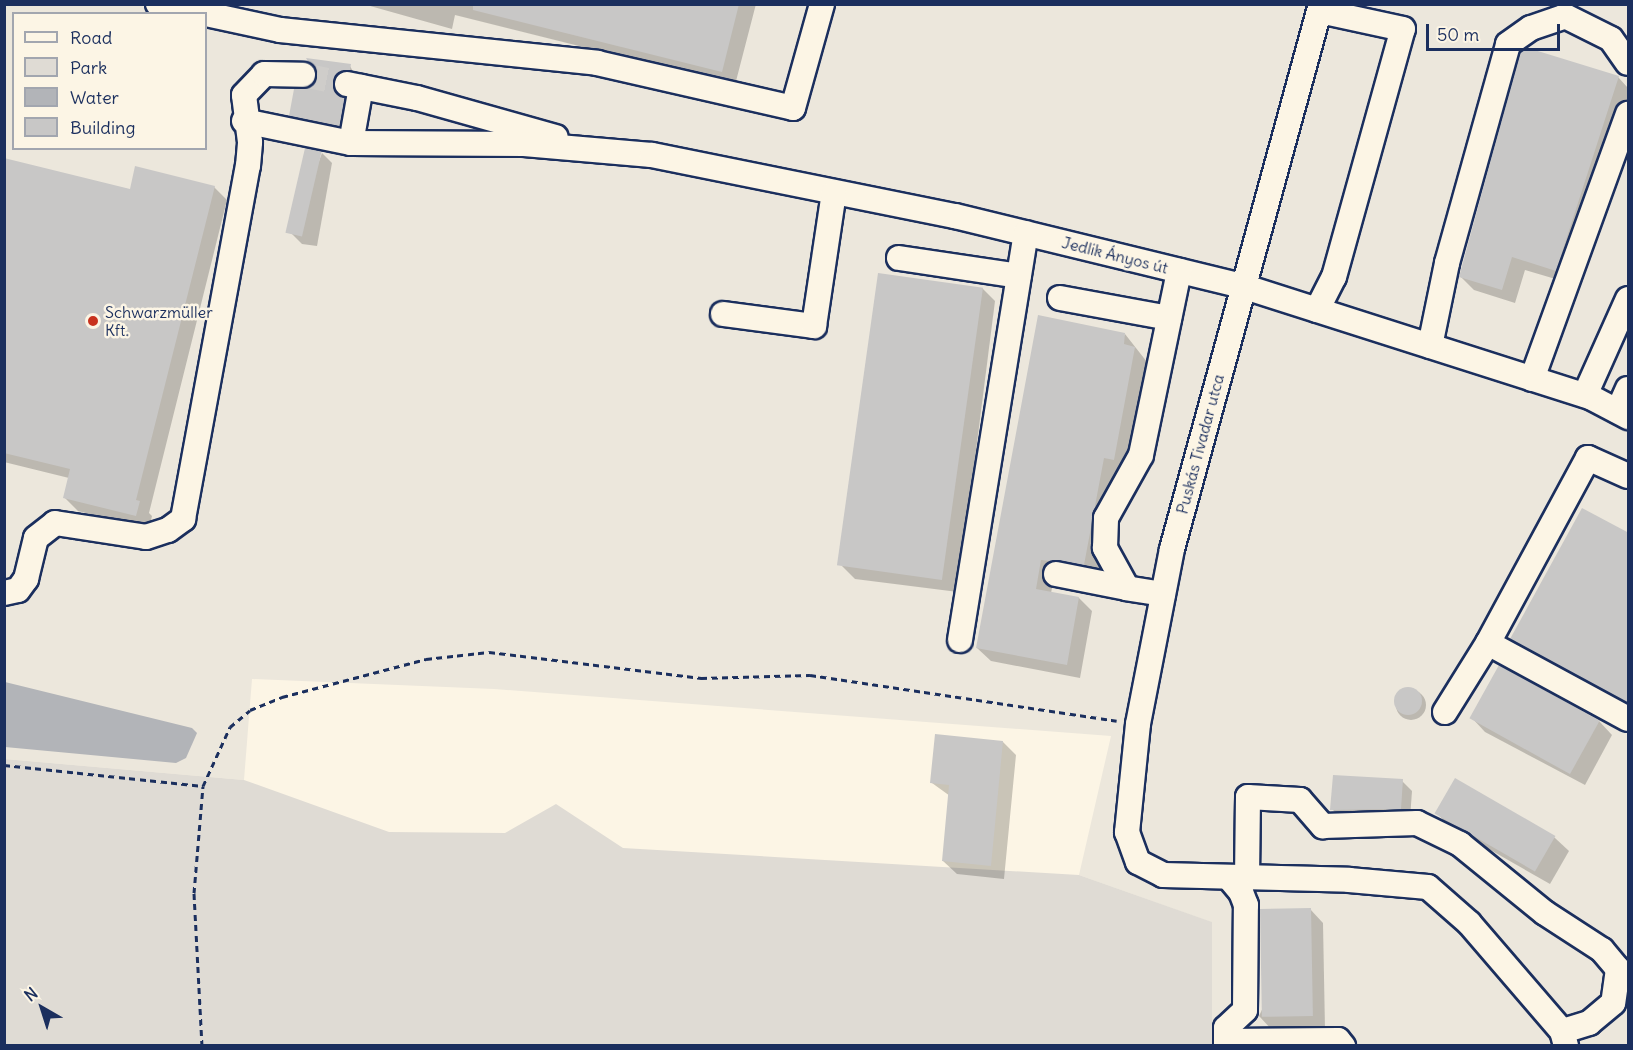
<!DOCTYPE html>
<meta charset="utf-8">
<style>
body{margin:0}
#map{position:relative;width:1633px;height:1050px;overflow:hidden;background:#fcf5e5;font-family:Delius,sans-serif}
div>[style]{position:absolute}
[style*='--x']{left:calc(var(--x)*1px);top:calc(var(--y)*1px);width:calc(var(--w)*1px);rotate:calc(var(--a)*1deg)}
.built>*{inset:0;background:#ece7dc}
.green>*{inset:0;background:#dfdbd4}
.water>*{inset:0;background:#b2b4b8}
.shadow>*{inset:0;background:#0003}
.round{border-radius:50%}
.building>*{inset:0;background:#c8c7c6;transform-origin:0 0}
.minor-tunnel>*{height:24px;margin-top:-12px;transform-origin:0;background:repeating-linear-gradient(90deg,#cfcdca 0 24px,transparent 0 36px)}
.path>*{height:3px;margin-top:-1.5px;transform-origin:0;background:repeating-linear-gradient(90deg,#1b2f5e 0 6px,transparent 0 10.5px)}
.roads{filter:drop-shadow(2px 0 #1b2f5e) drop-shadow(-2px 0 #1b2f5e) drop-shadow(0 2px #1b2f5e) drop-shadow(0 -2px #1b2f5e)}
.minor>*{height:24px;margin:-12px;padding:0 12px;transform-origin:12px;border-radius:12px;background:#fcf5e5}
.dots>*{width:16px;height:16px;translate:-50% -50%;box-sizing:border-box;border:3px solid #fcf5e5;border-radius:50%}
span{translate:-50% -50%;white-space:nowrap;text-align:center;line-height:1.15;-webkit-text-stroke:5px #fcf5e5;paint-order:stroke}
.street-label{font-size:16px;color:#1b2f5e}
.poi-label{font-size:16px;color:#1b2f5e}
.left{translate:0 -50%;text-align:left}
.frame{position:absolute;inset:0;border:6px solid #1b2f5e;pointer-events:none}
.legend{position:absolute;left:12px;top:12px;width:195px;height:138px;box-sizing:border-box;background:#fcf5e5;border:2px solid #a2a6af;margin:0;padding:8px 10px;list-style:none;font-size:18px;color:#1b2f5e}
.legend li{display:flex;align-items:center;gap:12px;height:30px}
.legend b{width:30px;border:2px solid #a2a6af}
.north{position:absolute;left:12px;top:978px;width:60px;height:60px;-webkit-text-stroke:4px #fcf5e5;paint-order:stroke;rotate:321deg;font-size:16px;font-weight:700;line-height:24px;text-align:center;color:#1b2f5e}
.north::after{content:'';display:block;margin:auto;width:21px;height:27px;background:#1b2f5e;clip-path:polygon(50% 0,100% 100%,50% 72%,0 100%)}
.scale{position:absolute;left:1426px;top:24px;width:134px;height:27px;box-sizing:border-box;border:3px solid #1b2f5e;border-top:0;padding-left:8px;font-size:18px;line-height:21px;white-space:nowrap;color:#1b2f5e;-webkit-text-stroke:4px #fcf5e5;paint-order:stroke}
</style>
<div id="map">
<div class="built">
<i style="clip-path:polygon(evenodd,4px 5px,1628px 5px,1628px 1045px,1212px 1045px,1211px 922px,1079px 875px,1111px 736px,494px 689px,252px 679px,244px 780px,5px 759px,4px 5px,14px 14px,206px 14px,206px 148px,14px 148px,14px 14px)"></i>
</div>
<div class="green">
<i style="clip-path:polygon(5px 759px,244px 780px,389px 832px,505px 833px,556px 804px,623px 848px,1079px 875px,1212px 922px,1212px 1045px,5px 1045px)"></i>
</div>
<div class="water">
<i style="clip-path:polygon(5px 682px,192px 728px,197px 733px,186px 758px,176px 763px,5px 747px)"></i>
</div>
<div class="shadow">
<i style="clip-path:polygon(363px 4px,756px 4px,735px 85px,455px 15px,452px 29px)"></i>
<i style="clip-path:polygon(350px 66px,356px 77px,339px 90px,351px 106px,346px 132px,298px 122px,291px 115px,311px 89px)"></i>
<i style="clip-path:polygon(1618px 77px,1628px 88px,1628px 100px,1569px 283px,1525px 270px,1515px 303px,1474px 290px,1460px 276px)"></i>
<i style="clip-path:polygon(322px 153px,332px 163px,317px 246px,302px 244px,292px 234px)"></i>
<i style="clip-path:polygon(4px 159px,131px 190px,214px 187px,227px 200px,149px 513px,152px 516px,149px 529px,78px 511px,64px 497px,69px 478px,4px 462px)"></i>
<i style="clip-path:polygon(982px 288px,995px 301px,958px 592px,855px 579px,842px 566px)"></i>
<i style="clip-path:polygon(1125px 334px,1147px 362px,1127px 473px,1117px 471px,1097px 578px,1055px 573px,1051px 593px,1079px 598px,1092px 611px,1080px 678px,991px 661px,977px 648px)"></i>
<i style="clip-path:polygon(1628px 535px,1628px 708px,1525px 652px,1512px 639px)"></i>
<i class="round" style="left:1396px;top:690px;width:30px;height:30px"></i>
<i style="clip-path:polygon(1472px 718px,1599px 721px,1612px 735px,1585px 785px,1485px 732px)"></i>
<i style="clip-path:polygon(1003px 742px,1016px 755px,1004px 879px,957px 874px,943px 861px,950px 796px,932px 783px)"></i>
<i style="clip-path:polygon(1455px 780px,1555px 838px,1569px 851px,1550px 884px,1450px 827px,1437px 813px)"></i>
<i style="clip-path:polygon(1402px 781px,1412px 791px,1410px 819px,1342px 819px,1332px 809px)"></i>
<i style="clip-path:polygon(1310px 909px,1323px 923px,1325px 1029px,1272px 1030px,1259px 1016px)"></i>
</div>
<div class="building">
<i style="clip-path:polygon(473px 4px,739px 4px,722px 72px,473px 10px)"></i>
<i style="clip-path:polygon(1528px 48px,1619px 76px,1556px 271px,1512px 257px,1502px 290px,1459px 277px,1520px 53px)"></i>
<i style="clip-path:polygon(306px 58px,351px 64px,350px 70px,337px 74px,333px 82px,337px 94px,345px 98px,340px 126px,289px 116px,294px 89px,310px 87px,317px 76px)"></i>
<i style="left:305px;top:148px;width:17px;height:87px;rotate:13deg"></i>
<i style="clip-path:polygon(4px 158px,130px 189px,135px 166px,215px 186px,136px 500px,140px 501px,136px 516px,63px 498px,70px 469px,4px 453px)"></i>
<i style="left:878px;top:273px;width:106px;height:295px;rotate:8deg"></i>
<i style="clip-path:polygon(1038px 315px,1125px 333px,1124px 344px,1135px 347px,1114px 460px,1104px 458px,1084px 565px,1041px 560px,1036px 589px,1079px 597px,1067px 665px,976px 648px)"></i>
<i style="clip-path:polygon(1582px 508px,1629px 533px,1629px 703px,1510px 639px)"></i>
<i style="left:1499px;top:665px;width:115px;height:61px;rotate:29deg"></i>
<i class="round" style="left:1394px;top:687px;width:28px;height:28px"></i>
<i style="clip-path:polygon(935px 734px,1003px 741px,991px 866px,942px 861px,949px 785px,930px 783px)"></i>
<i style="clip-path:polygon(1333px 775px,1403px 779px,1401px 809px,1330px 810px)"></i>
<i style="left:1455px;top:778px;width:116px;height:41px;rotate:30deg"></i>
<i style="left:1311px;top:908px;width:108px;height:51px;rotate:89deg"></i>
</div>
<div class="minor-tunnel">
<i style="--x:303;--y:75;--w:45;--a:11.6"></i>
</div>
<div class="path">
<i style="--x:4;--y:765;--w:200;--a:6"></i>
<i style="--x:202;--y:1046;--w:153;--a:-93"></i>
<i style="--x:194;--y:893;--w:107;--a:-85.2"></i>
<i style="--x:203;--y:786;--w:65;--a:-65.4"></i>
<i style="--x:230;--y:727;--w:26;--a:-40"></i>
<i style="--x:250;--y:710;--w:35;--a:-22"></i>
<i style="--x:282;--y:697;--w:149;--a:-14.8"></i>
<i style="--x:426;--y:659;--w:63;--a:-6.3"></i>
<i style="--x:489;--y:652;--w:214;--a:7"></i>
<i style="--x:701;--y:678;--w:109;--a:-1.6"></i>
<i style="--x:810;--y:675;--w:310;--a:8.5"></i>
</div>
<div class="roads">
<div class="minor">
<i style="--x:158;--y:4;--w:44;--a:13.1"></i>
<i style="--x:1321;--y:4;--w:565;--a:105.29"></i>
<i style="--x:1172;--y:549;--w:178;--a:101"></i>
<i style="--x:1138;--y:724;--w:109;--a:95.8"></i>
<i style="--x:1127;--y:832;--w:32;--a:70"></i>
<i style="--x:1138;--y:862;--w:28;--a:27"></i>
<i style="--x:1163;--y:875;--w:186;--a:1.5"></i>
<i style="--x:1349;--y:880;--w:79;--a:5.1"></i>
<i style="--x:1428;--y:887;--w:55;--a:41.3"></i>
<i style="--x:1469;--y:923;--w:143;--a:49.3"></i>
<i style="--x:1562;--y:1031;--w:16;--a:75"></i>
<i style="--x:206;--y:14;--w:76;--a:12.2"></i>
<i style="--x:280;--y:30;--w:319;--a:5.9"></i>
<i style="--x:597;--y:63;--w:201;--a:12.9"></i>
<i style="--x:793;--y:108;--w:108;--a:-74.4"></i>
<i style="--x:347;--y:84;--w:71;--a:11.3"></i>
<i style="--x:417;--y:98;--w:144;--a:15.7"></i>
<i style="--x:244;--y:121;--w:109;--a:11.6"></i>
<i style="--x:351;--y:143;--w:173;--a:0.3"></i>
<i style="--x:524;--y:144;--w:128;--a:4.9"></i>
<i style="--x:652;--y:155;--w:309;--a:11.4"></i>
<i style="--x:955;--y:216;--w:295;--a:13.7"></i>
<i style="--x:1242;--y:286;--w:367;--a:17.7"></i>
<i style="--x:1592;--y:398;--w:41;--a:27.8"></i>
<i style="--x:351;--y:143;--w:57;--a:-79.9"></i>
<i style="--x:899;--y:258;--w:121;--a:8.5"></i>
<i style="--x:1060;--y:298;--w:111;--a:10.4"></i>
<i style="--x:1317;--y:310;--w:37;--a:-63"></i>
<i style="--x:1334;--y:277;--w:257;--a:-74.5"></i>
<i style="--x:1403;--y:29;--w:85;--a:-167.8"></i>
<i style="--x:723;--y:314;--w:92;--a:7.5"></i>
<i style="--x:814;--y:326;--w:135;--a:-81.5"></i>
<i style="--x:1430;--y:346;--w:85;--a:-78.4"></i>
<i style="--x:1447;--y:263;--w:227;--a:-74.4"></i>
<i style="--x:1508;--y:44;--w:28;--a:-35"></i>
<i style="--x:1531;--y:28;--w:36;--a:-19"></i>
<i style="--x:1565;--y:16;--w:51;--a:26.6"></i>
<i style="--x:1611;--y:39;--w:29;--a:55"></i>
<i style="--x:1532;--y:379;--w:282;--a:-70.1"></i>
<i style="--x:1585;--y:395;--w:105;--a:-65.9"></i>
<i style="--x:1618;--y:411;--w:24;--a:-66"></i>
<i style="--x:1628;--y:476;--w:44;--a:-155.8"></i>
<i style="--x:1588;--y:458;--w:210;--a:118.4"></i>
<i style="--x:1488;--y:643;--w:159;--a:28.5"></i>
<i style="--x:1056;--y:574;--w:72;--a:11.2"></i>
<i style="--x:4;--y:593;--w:14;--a:-12"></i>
<i style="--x:18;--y:590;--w:14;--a:-54"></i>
<i style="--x:26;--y:579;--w:42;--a:-76.3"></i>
<i style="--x:36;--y:538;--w:24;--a:-38"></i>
<i style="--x:55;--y:523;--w:92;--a:8.7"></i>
<i style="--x:146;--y:537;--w:23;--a:-18"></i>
<i style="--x:168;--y:530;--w:19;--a:-36"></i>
<i style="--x:183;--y:519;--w:359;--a:-79.6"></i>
<i style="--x:248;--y:166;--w:24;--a:-85"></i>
<i style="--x:250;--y:142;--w:47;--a:-97.3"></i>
<i style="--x:244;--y:95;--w:29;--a:-46"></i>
<i style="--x:264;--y:74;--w:39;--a:1"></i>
<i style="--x:1163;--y:594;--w:36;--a:-171"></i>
<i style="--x:1127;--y:588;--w:46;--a:-118.8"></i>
<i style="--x:1105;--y:548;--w:30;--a:-88"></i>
<i style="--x:1106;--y:518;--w:72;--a:-60.9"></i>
<i style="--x:1141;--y:455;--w:188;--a:-78.3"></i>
<i style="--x:960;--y:640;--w:412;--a:-80.8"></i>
<i style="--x:1445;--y:712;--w:81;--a:-58.1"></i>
<i style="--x:1247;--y:879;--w:82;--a:-89.3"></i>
<i style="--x:1248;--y:797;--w:52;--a:3.3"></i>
<i style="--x:1300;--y:800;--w:35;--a:49"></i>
<i style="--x:1323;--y:826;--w:94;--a:-1.8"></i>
<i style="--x:1417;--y:823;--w:48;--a:26"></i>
<i style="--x:1460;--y:844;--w:109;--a:39.1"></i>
<i style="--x:1545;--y:913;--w:68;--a:33"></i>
<i style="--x:1602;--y:950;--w:25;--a:50"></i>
<i style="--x:1618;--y:969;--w:34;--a:98"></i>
<i style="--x:1613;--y:1003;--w:31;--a:140"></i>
<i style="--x:1589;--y:1023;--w:28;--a:163"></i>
<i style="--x:1226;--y:1041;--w:112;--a:-0.5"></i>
<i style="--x:1338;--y:1040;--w:8;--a:50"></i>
<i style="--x:1226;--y:1046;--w:18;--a:-90"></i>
<i style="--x:1226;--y:1028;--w:26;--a:-43"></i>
<i style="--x:1245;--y:1010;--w:105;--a:-89.5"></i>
<i style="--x:1246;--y:905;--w:14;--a:-111"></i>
<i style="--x:1241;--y:892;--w:17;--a:-130"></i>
</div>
</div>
<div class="dots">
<i style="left:93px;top:321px;background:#c8321e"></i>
</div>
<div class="street-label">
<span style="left:1115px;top:255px;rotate:14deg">Jedlik Ányos út</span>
<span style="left:1200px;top:444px;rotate:-75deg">Puskás Tivadar utca</span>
</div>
<div class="poi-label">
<span class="left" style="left:105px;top:321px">Schwarzmüller<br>Kft.</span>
</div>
<div class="frame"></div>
<ul class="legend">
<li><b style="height:8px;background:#fcf5e5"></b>Road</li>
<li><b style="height:16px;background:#dfdbd4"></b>Park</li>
<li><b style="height:16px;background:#b2b4b8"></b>Water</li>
<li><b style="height:16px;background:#c8c7c6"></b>Building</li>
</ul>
<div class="north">N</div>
<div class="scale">50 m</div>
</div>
